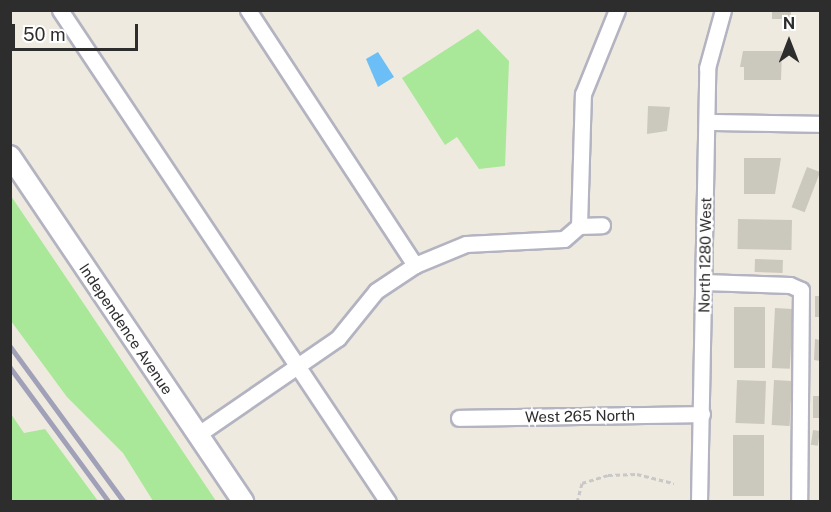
<!DOCTYPE html>
<style>
body{margin:0}
#map{position:relative;width:831px;height:512px;overflow:hidden;background:#efeadf;font-family:"Public Sans",sans-serif}
div>[style]{position:absolute}
[style*='--x']{left:calc(var(--x)*1px);top:calc(var(--y)*1px);width:calc(var(--w)*1px);rotate:calc(var(--a)*1deg)}
.green>*{inset:0;background:#a8e898}
.water>*{inset:0;background:#6cbef7}
.building>*{inset:0;background:#cbc8bd;transform-origin:0 0}
.path>*{height:3px;margin-top:-1.5px;transform-origin:0;background:repeating-linear-gradient(90deg,#c8c8c8 0 4.5px,transparent 0 7.5px)}
.roads{filter:drop-shadow(2px 0 #b3b3c1) drop-shadow(-2px 0 #b3b3c1) drop-shadow(0 2px #b3b3c1) drop-shadow(0 -2px #b3b3c1)}
.street>*{height:15px;margin:-7.5px;padding:0 7.5px;transform-origin:7.5px;border-radius:7.5px;background:#fff}
.secondary>*{height:20px;margin:-10px;padding:0 10px;transform-origin:10px;border-radius:10px;background:#fff}
.rail>*{height:4.5px;margin:-2.25px;padding:0 2.25px;transform-origin:2.25px;border-radius:2.25px;background:#a0a1b8}
span{translate:-50% -50%;white-space:nowrap;text-align:center;line-height:1.15;-webkit-text-stroke:4.5px #fff;paint-order:stroke}
.street-label{font-size:15px;color:#2d2d2d}
.frame{position:absolute;inset:0;border:12px solid #2d2d2d;pointer-events:none}
.north{position:absolute;left:759px;top:12px;width:60px;height:60px;-webkit-text-stroke:4px #fff;paint-order:stroke;rotate:0deg;font-size:16px;font-weight:700;line-height:24px;text-align:center;color:#2d2d2d}
.north::after{content:'';display:block;margin:auto;width:21px;height:27px;background:#2d2d2d;clip-path:polygon(50% 0,100% 100%,50% 72%,0 100%)}
.scale{position:absolute;left:12px;top:24px;width:126px;height:27px;box-sizing:border-box;border:3px solid #2d2d2d;border-top:0;padding-left:8px;font-size:18px;line-height:21px;white-space:nowrap;color:#2d2d2d;-webkit-text-stroke:4px #fff;paint-order:stroke}
</style>
<div id="map">
<div class="green">
<i style="clip-path:polygon(478px 29px,509px 61px,505px 166px,479px 169px,457px 137px,445px 145px,402px 78px)"></i>
<i style="clip-path:polygon(11px 196px,84px 304px,216px 501px,153px 501px,123px 453px,67px 397px,11px 321px)"></i>
<i style="clip-path:polygon(11px 414px,24px 433px,45px 429px,98px 501px,11px 501px)"></i>
</div>
<div class="water">
<i style="clip-path:polygon(378px 52px,394px 77px,378px 87px,366px 59px)"></i>
</div>
<div class="building">
<i style="left:772px;top:10px;width:19px;height:9px"></i>
<i style="clip-path:polygon(743px 51px,782px 51px,781px 80px,744px 80px,744px 67px,740px 67px)"></i>
<i style="clip-path:polygon(648px 106px,670px 107px,667px 131px,647px 134px)"></i>
<i style="clip-path:polygon(744px 158px,781px 158px,775px 194px,744px 194px)"></i>
<i style="left:807px;top:167px;width:14px;height:43px;rotate:21deg"></i>
<i style="left:738px;top:219px;width:54px;height:30px;rotate:1deg"></i>
<i style="left:755px;top:259px;width:28px;height:13px;rotate:2deg"></i>
<i style="left:815px;top:296px;width:5px;height:21px"></i>
<i style="left:734px;top:307px;width:31px;height:61px"></i>
<i style="left:775px;top:308px;width:18px;height:60px;rotate:3deg"></i>
<i style="clip-path:polygon(815px 339px,820px 340px,820px 361px,814px 360px)"></i>
<i style="left:737px;top:380px;width:29px;height:43px;rotate:2deg"></i>
<i style="left:774px;top:380px;width:18px;height:45px;rotate:3deg"></i>
<i style="left:813px;top:396px;width:7px;height:22px"></i>
<i style="left:813px;top:430px;width:7px;height:15px;rotate:8deg"></i>
<i style="left:733px;top:435px;width:31px;height:61px"></i>
</div>
<div class="path">
<i style="--x:577;--y:502;--w:20;--a:-75"></i>
<i style="--x:582;--y:483;--w:27;--a:-17"></i>
<i style="--x:608;--y:475;--w:29;--a:-2"></i>
<i style="--x:637;--y:474;--w:38;--a:14"></i>
</div>
<div class="roads">
<div class="street">
<i style="--x:60;--y:10;--w:591;--a:56.31"></i>
<i style="--x:248;--y:10;--w:305;--a:56.8"></i>
<i style="--x:707;--y:122;--w:113;--a:1"></i>
<i style="--x:579;--y:226;--w:23;--a:-2"></i>
<i style="--x:704;--y:282;--w:86;--a:2"></i>
<i style="--x:790;--y:285;--w:12;--a:24"></i>
<i style="--x:801;--y:290;--w:212;--a:90.5"></i>
<i style="--x:459;--y:418;--w:243;--a:-0.9"></i>
<i style="--x:197;--y:435;--w:171;--a:-34.5"></i>
<i style="--x:338;--y:338;--w:60;--a:-51"></i>
<i style="--x:376;--y:291;--w:47;--a:-33.7"></i>
<i style="--x:415;--y:265;--w:55;--a:-22.4"></i>
<i style="--x:466;--y:244;--w:98;--a:-2.9"></i>
<i style="--x:564;--y:239;--w:20;--a:-41"></i>
<i style="--x:579;--y:226;--w:132;--a:-88.3"></i>
<i style="--x:583;--y:94;--w:91;--a:-68"></i>
<i style="--x:699;--y:502;--w:434;--a:-88.9"></i>
<i style="--x:707;--y:68;--w:60;--a:-74.6"></i>
</div>
<div class="secondary">
<i style="--x:10;--y:156;--w:417;--a:56"></i>
</div>
</div>
<div class="rail">
<i style="--x:10;--y:346;--w:193;--a:53.8"></i>
<i style="--x:10;--y:367;--w:167;--a:53.7"></i>
</div>
<div class="street-label">
<span style="left:705px;top:255px;rotate:-89deg">North 1280 West</span>
<span style="left:126px;top:329px;rotate:56deg">Independence Avenue</span>
<span style="left:580px;top:416px;rotate:-1deg">West 265 North</span>
</div>
<div class="frame"></div>
<div class="north">N</div>
<div class="scale">50 m</div>
</div>
